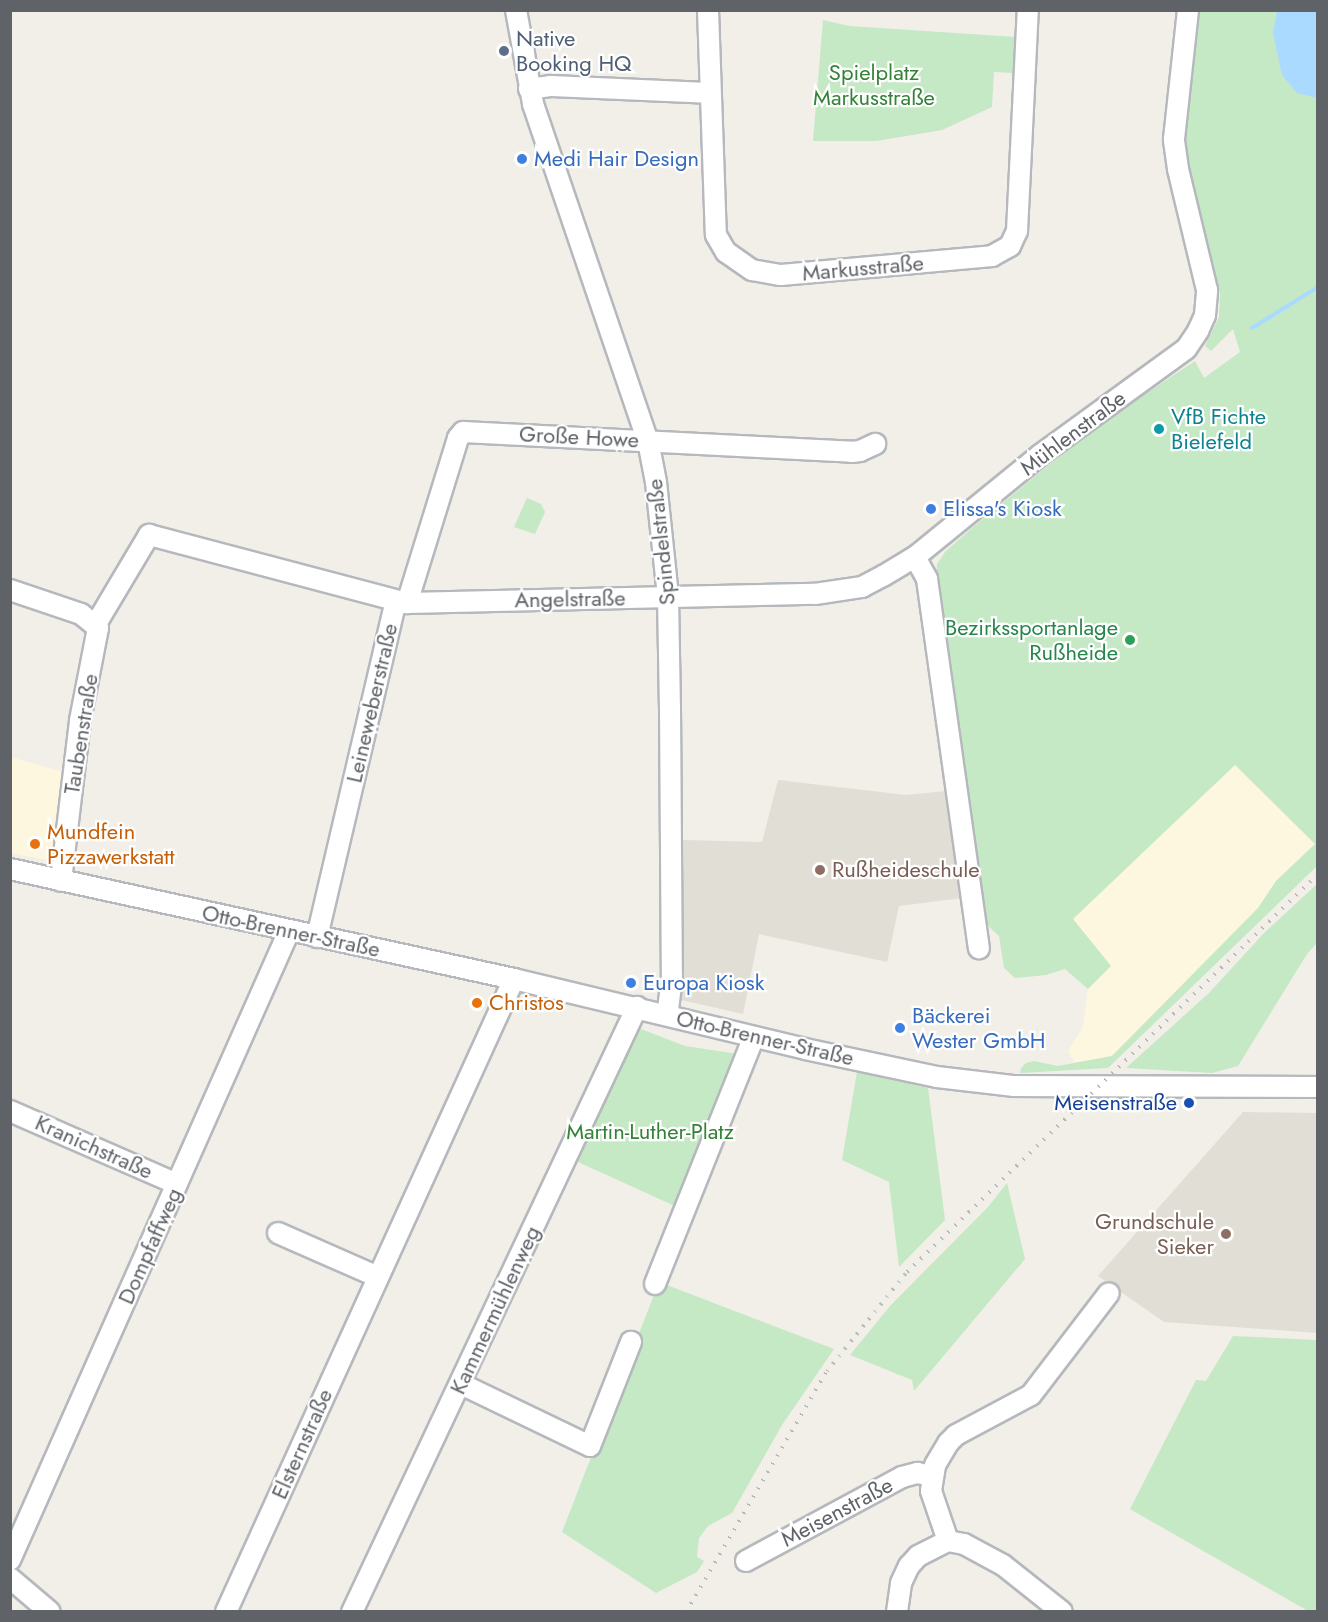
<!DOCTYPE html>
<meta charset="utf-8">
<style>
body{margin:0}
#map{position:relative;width:1328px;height:1622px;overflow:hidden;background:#f1efe8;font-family:Jost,sans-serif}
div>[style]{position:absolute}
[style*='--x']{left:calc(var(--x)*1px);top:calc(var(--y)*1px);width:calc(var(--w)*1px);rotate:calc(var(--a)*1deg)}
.commercial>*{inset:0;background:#fef7e0}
.education>*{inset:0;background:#e1ded6}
.green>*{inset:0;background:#c5e8c5}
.water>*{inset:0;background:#aadaff}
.stream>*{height:4px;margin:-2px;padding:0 2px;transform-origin:2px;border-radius:2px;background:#aadaff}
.roads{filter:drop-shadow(2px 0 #b5b8bc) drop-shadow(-2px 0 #b5b8bc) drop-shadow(0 2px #b5b8bc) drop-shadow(0 -2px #b5b8bc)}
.minor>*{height:20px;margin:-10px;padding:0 10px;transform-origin:10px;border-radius:10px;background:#fff}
.rail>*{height:4px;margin-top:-2px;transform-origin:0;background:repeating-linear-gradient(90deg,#b6b7b8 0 1.5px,transparent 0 9.5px)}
.dots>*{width:16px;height:16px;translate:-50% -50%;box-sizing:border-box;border:3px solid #fff;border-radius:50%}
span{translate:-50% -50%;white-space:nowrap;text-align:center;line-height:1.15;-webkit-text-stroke:4.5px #fff;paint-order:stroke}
.service-label{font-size:22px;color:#4e5e75}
.left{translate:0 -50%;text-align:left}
.park-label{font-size:22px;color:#348238}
.shop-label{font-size:22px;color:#366cbe}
.street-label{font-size:22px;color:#5f6368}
.culture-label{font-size:22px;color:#0d838f}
.leisure-label{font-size:22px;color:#27864d}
.right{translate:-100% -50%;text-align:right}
.food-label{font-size:22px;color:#c56008}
.education-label{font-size:22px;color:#785e54}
.transit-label{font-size:22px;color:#164399}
.frame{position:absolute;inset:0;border:12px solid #5f6368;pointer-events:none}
</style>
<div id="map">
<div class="commercial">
<i style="clip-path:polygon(10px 757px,64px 772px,52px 861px,11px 853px)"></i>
<i style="clip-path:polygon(1235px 764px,1315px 844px,1276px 881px,1258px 908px,1112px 1056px,1075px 1063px,1068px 1051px,1083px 1027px,1088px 989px,1111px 966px,1073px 919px)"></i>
</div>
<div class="education">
<i style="clip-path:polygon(778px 780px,906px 795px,946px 791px,962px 898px,899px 906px,887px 962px,759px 934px,743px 1014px,681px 1000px,683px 840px,762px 842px)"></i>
<i style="clip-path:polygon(1243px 1112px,1317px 1113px,1317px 1333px,1164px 1322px,1098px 1276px)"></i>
</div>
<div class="green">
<i style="clip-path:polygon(1199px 11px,1317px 11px,1317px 866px,1108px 1068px,1020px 1073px,1021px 1068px,1026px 1063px,1034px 1061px,1058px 1066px,1112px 1056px,1258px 908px,1276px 881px,1315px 844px,1235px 765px,1073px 919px,1111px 966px,1088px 989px,1065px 969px,1046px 975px,1015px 978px,1004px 968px,999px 936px,983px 921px,936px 578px,937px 564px,945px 552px,972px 528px,1065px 452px,1133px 402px,1195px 361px,1204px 378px,1240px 352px,1233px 329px,1211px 351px,1205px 346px,1219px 317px,1220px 293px,1183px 147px,1187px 80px)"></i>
<i style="clip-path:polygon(823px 20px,849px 26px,1016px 37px,1014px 73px,994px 72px,992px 107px,942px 130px,876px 141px,813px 141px)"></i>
<i style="clip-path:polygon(527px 498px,541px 504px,545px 512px,535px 534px,514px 527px)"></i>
<i style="clip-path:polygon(1317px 884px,1317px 943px,1307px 954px,1238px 1066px,1212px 1073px,1126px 1068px,1209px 993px,1264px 933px)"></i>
<i style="clip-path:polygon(641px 1029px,685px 1046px,738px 1054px,677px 1207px,578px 1162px,636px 1032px)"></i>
<i style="clip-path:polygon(857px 1072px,928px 1088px,945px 1220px,899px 1267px,889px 1182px,842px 1160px)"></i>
<i style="clip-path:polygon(1007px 1183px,1025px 1259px,914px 1391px,912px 1380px,850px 1355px,890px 1306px,988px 1207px)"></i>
<i style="clip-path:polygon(659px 1282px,834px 1349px,782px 1425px,732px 1513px,708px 1526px,699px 1538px,697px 1557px,704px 1561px,697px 1572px,656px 1593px,562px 1532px)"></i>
<i style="clip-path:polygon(1233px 1336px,1317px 1340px,1317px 1611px,1308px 1611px,1130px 1509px,1196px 1380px,1206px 1381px)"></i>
</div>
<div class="water">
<i style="clip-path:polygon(1277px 11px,1317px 11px,1317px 98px,1297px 93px,1282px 75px,1273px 33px)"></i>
</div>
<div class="stream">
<i style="--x:1252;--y:328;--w:78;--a:-31.8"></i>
</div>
<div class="roads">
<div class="minor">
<i style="--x:516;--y:10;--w:96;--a:79.7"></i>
<i style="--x:533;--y:104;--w:356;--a:71.2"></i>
<i style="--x:648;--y:441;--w:42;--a:79"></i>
<i style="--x:656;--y:482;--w:115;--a:84"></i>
<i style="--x:668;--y:596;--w:111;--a:89"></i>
<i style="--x:670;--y:707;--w:270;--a:89.6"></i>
<i style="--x:672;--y:977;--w:38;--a:97"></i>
<i style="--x:708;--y:10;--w:225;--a:88"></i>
<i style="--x:716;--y:235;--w:20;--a:60"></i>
<i style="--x:726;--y:252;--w:32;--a:35"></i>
<i style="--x:752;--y:270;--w:29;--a:10"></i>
<i style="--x:781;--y:275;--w:212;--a:-5.1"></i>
<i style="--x:992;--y:256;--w:21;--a:-29"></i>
<i style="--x:1010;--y:246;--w:17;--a:-65"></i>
<i style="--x:1017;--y:231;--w:221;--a:-87.2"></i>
<i style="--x:529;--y:89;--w:21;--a:-8"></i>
<i style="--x:550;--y:86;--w:159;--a:2.5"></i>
<i style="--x:915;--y:557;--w:25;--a:61"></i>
<i style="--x:927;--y:579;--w:373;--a:82"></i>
<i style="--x:10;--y:590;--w:75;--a:18.7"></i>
<i style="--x:81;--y:614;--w:22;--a:39"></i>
<i style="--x:98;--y:628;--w:95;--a:101"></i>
<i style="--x:80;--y:721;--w:161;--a:96.8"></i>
<i style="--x:407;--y:603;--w:173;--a:-72.8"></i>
<i style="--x:458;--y:438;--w:8;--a:-50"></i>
<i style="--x:463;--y:432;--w:390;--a:2.9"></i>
<i style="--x:852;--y:452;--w:8;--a:-7"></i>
<i style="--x:860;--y:451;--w:17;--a:-25"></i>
<i style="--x:96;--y:624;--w:104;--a:-59.2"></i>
<i style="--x:149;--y:535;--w:267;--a:14.8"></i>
<i style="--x:407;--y:603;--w:408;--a:-1.3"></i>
<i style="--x:815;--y:594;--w:48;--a:-8.5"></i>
<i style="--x:862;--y:587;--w:24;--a:-28"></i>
<i style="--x:883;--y:576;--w:37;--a:-31"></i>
<i style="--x:915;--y:557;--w:161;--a:-39.2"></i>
<i style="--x:1040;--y:455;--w:180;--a:-36"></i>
<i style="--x:1186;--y:349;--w:22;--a:-56"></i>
<i style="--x:1198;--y:331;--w:17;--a:-66"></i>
<i style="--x:1205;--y:315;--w:25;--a:-85"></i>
<i style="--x:1207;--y:290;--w:124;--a:-103.5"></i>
<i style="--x:1178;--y:169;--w:30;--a:-98"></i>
<i style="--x:1174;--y:139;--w:130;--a:-83.8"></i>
<i style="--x:10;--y:869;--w:516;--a:12.31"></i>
<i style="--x:514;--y:979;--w:299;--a:13.5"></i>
<i style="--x:805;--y:1049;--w:135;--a:12"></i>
<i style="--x:937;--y:1077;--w:78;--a:6.7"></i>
<i style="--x:1014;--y:1086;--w:304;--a:0.2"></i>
<i style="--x:317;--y:937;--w:345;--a:-76.8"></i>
<i style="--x:10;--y:1111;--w:182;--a:23.6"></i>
<i style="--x:278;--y:1233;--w:109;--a:23.7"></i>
<i style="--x:655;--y:1284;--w:266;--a:-68.2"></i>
<i style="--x:461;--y:1384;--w:143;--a:25.7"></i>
<i style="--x:590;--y:1446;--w:112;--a:-68.5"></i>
<i style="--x:948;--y:1541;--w:53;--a:-108.8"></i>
<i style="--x:931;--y:1491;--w:26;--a:-81"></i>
<i style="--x:935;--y:1465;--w:26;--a:-59"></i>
<i style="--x:948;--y:1443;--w:11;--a:-45"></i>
<i style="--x:956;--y:1435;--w:85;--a:-28.1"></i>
<i style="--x:1031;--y:1395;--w:128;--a:-52.6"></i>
<i style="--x:10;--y:1560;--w:688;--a:-66.08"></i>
<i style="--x:746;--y:1561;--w:177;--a:-28.3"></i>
<i style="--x:902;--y:1477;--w:16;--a:-15"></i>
<i style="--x:917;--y:1473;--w:15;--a:11"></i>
<i style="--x:10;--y:1578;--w:52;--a:40.4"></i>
<i style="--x:226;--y:1612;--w:695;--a:-65.54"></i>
<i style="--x:352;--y:1612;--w:669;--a:-64.78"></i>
<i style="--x:897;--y:1612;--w:29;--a:-82"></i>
<i style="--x:901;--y:1583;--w:19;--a:-65"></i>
<i style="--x:909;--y:1566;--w:13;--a:-48"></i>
<i style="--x:918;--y:1556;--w:34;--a:-27"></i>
<i style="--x:948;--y:1541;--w:16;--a:11"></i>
<i style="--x:964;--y:1544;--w:44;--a:28.3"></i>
<i style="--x:1003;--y:1565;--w:75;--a:38.5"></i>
</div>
</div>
<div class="rail">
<i style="--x:686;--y:1612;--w:279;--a:-59.7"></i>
<i style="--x:827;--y:1371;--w:127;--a:-51.1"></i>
<i style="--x:907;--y:1272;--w:572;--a:-44.08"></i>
</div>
<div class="dots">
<i style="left:504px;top:51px;background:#5c6f8a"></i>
<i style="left:522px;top:159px;background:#3f7fe0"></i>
<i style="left:1159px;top:429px;background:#0f9aa8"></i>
<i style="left:931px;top:509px;background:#3f7fe0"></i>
<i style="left:1130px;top:640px;background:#2e9e5b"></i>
<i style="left:35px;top:844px;background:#e8710a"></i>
<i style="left:820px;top:870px;background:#8d6e63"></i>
<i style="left:631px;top:983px;background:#3f7fe0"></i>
<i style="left:477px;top:1003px;background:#e8710a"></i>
<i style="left:900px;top:1028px;background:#3f7fe0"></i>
<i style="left:1189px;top:1103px;background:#1a4fb4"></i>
<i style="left:1226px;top:1234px;background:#8d6e63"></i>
</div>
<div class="service-label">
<span class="left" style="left:516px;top:51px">Native<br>Booking HQ</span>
</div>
<div class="park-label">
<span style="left:874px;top:85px">Spielplatz<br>Markusstraße</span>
<span style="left:650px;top:1132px">Martin-Luther-Platz</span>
</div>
<div class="shop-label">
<span class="left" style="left:534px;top:159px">Medi Hair Design</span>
<span class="left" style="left:943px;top:509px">Elissa's Kiosk</span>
<span class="left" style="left:643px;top:983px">Europa Kiosk</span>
<span class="left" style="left:912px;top:1028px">Bäckerei<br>Wester GmbH</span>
</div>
<div class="street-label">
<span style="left:863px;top:268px;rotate:-5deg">Markusstraße</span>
<span style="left:1073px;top:433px;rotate:-37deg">Mühlenstraße</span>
<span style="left:579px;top:437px;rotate:3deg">Große Howe</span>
<span style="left:661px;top:542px;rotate:-96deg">Spindelstraße</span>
<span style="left:570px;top:599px;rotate:-1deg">Angelstraße</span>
<span style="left:372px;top:703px;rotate:-77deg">Leineweberstraße</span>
<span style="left:81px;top:734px;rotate:-81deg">Taubenstraße</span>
<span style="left:291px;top:931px;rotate:12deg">Otto-Brenner-Straße</span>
<span style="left:765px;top:1038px;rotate:13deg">Otto-Brenner-Straße</span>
<span style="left:94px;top:1147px;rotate:24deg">Kranichstraße</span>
<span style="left:150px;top:1246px;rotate:-66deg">Dompfaffweg</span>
<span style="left:495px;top:1310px;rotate:-65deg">Kammermühlenweg</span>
<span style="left:302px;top:1444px;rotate:-66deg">Elsternstraße</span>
<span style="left:837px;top:1512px;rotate:-28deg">Meisenstraße</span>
</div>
<div class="culture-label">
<span class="left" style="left:1171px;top:429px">VfB Fichte<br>Bielefeld</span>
</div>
<div class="leisure-label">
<span class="right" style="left:1118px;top:640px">Bezirkssportanlage<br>Rußheide</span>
</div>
<div class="food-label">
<span class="left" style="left:47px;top:844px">Mundfein<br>Pizzawerkstatt</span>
<span class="left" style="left:489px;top:1003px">Christos</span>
</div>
<div class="education-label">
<span class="left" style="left:832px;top:870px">Rußheideschule</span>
<span class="right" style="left:1214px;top:1234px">Grundschule<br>Sieker</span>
</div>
<div class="transit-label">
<span class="right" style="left:1177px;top:1103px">Meisenstraße</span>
</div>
<div class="frame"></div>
</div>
